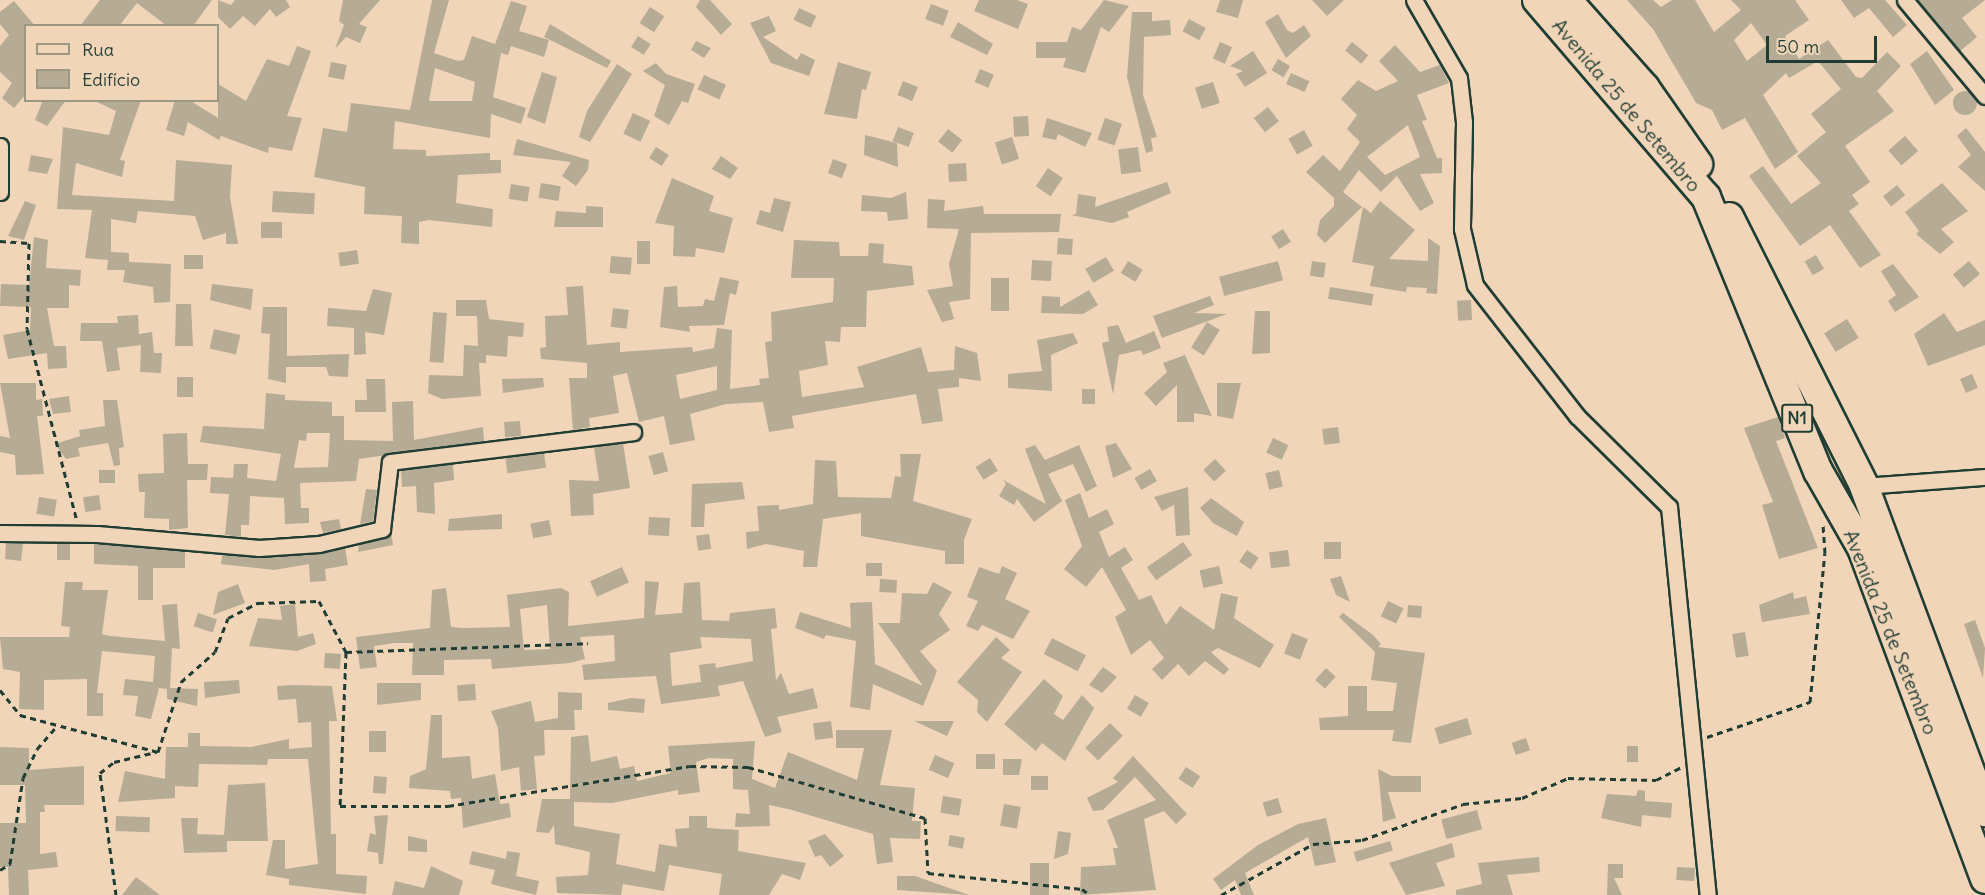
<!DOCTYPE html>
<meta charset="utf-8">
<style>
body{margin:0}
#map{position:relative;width:1985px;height:895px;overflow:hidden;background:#f1d5b8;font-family:Delius,sans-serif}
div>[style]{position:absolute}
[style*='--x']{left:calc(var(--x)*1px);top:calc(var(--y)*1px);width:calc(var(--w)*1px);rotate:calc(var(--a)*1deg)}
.building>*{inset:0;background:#b6ab94;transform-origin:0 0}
.round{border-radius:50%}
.path>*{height:3px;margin-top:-1.5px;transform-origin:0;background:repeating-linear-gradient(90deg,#1f3d34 0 6px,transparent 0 10.5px)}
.roads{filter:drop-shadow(2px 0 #1f3d34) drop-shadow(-2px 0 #1f3d34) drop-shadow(0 2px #1f3d34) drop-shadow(0 -2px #1f3d34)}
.street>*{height:15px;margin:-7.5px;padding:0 7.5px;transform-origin:7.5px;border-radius:7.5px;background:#f1d5b8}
.highway>*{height:28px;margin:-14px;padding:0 14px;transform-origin:14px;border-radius:14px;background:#f1d5b8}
span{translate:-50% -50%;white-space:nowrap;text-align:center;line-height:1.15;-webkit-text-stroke:4.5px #f1d5b8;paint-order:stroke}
.shield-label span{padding:2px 4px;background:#f1d5b8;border:2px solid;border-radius:4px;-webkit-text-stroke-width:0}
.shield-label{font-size:18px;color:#1f3d34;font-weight:700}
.street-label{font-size:20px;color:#1f3d34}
.legend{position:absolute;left:24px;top:24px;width:195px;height:78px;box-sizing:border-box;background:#f1d5b8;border:2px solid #9d9883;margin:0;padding:8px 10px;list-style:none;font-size:18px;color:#1f3d34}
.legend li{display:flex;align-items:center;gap:12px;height:30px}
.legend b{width:30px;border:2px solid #9d9883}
.scale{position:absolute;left:1766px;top:36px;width:111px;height:27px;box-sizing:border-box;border:3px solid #1f3d34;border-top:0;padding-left:8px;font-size:18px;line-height:21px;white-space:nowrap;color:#1f3d34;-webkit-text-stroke:4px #f1d5b8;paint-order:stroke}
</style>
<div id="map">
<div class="building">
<i style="clip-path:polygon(100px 0,212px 0,193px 26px,167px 26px,137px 3px,119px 26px,80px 26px)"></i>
<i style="clip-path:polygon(218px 0,231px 5px,235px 0,286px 0,290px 7px,276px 17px,270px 9px,255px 26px,243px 16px,230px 29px,218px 17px)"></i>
<i style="clip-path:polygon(343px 0,380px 0,359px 24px,367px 27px,360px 43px,346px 37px,335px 49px,344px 25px,339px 21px)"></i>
<i style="clip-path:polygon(evenodd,432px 0,449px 0,434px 53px,458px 61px,464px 60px,472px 36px,495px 44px,511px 1px,527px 6px,519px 31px,549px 40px,544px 57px,511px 46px,508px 55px,501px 53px,493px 97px,526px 108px,521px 124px,491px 114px,490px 138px,395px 121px,393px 149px,426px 150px,426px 156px,490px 153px,490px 160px,501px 160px,501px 173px,458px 175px,456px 203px,493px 209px,492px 227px,429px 220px,419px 222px,419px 244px,401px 243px,402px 216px,364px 214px,365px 187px,314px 177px,323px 128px,347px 132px,351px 103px,410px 110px,432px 0,435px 68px,475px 82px,472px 101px,429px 101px,435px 68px)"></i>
<i style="clip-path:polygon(700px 0,710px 0,732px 24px,721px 35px,696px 7px)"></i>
<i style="clip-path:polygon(979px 0,1017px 0,1028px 4px,1018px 29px,974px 11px)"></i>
<i style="clip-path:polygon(1104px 0,1129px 6px,1109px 32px,1101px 27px,1085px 73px,1063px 67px,1066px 58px,1036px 58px,1036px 42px,1067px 42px,1072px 27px,1081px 30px)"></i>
<i style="clip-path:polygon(1220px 0,1243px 0,1238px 18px,1216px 12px)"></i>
<i style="clip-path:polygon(1312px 0,1344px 0,1327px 16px)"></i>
<i style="clip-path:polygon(evenodd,1627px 0,1653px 0,1661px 7px,1672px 0,1695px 0,1714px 32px,1741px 10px,1731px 0,1795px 0,1809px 20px,1785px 36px,1799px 59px,1828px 40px,1856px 77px,1862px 78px,1887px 52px,1901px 66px,1877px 91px,1894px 111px,1845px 146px,1870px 182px,1852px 195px,1859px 204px,1849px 211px,1881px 255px,1860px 268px,1830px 225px,1800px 246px,1749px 176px,1763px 166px,1791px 204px,1821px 183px,1797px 156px,1826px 132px,1811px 114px,1841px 89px,1818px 61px,1789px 78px,1786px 73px,1763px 95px,1798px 152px,1775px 169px,1745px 118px,1722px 130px,1712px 110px,1696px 103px,1653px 29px,1627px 0,1751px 23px,1767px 45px,1747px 61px,1734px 40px,1751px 23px)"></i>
<i style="clip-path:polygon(1841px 0,1885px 0,1907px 25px,1893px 37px,1869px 8px,1854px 18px)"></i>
<i style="clip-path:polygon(1918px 0,1985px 0,1962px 18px,1977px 37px,1960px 51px)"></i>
<i style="clip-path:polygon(14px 1px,35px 26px,26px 26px,26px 94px,14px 108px,2px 98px,12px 83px,0 72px,0 46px,9px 35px,0 24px,0 12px)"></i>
<i style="left:931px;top:4px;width:19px;height:16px;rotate:21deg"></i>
<i style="left:650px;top:7px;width:17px;height:19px;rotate:33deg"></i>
<i style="left:799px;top:8px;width:19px;height:13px;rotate:25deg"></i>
<i style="clip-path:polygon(1132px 12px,1152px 12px,1152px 21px,1170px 20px,1171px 35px,1144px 37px,1143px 95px,1157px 137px,1151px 138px,1153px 151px,1146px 153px,1127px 77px)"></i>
<i style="clip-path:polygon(1278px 14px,1287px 30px,1293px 33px,1304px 25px,1311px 36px,1286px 58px,1265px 22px)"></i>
<i style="clip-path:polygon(769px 16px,776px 31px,763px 37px,797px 60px,801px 53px,815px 60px,809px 76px,771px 63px,750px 23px)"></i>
<i style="left:1189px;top:19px;width:19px;height:14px;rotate:28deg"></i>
<i style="clip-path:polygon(958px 22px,993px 44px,987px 55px,950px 37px)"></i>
<i style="clip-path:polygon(550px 24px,611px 61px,607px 68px,544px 37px)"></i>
<i style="left:638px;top:36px;width:15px;height:13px;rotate:32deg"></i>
<i style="clip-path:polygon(696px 41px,711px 48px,704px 58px,691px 50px)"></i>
<i style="left:1220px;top:42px;width:13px;height:18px;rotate:23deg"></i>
<i style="left:1352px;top:42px;width:21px;height:11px;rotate:39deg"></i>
<i style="clip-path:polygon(evenodd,1395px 45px,1420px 72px,1440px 65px,1449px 83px,1417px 95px,1427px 120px,1422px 121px,1437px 158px,1442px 158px,1442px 173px,1420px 174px,1434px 203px,1420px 211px,1397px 176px,1381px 192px,1359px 170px,1343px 192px,1362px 207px,1325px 243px,1317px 235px,1320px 220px,1334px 206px,1334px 198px,1306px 172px,1323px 155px,1340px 171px,1360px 142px,1347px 129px,1357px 115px,1341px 99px,1358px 80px,1376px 91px,1398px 81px,1379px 61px,1395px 45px,1408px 125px,1420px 157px,1385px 175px,1367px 157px,1408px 125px)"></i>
<i style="clip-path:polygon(297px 46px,311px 51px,287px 116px,302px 118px,292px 151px,269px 147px,268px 153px,221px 136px,219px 140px,188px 122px,184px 136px,166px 130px,175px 100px,189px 100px,218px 118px,218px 84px,246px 101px,267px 59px,289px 66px)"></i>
<i style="clip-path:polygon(1253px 51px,1267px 73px,1245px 87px,1236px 74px,1243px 71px,1230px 66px)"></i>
<i style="clip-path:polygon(1927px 51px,1954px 90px,1935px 105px,1910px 64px)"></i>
<i style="left:1278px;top:59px;width:14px;height:13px;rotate:30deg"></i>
<i style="left:331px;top:62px;width:16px;height:15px;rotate:11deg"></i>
<i style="clip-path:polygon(838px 62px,871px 72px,866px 90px,862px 89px,857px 119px,824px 114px)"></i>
<i style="clip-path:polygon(656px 63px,666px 74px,695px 84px,688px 103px,682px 101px,669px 125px,654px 116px,665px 85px,643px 71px)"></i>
<i style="clip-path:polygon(617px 64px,632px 74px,590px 142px,579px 137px,587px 111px)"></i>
<i style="left:980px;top:69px;width:15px;height:14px;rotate:23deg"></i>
<i style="clip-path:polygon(542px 72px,557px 77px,545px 124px,527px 117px)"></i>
<i style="left:1291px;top:73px;width:20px;height:12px;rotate:24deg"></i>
<i style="left:704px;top:75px;width:24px;height:16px;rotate:24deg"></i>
<i style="left:903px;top:81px;width:16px;height:15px;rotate:22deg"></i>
<i style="left:1213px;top:82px;width:22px;height:19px;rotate:72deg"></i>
<i class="round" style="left:1953px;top:91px;width:24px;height:24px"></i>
<i style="clip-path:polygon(43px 100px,66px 100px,47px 126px,35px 120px)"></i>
<i style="clip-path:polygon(93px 100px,141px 100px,120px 160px,125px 161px,122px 177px,76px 163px,72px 195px,174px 201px,176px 160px,232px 165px,230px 197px,238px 244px,226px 244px,226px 233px,203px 240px,195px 216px,138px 211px,136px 223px,111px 219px,111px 252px,129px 253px,129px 262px,171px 264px,170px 302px,154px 303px,153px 287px,123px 282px,125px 270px,107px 270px,108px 260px,85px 258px,92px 210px,57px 209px,63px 127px,109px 135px,116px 111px)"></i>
<i style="left:1268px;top:107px;width:18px;height:18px;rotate:52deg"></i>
<i style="left:633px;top:113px;width:19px;height:23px;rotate:25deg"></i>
<i style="left:1028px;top:116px;width:20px;height:15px;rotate:87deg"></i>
<i style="clip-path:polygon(1047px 118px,1092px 133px,1085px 147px,1058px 134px,1056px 140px,1042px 137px)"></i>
<i style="left:1105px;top:118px;width:18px;height:23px;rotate:19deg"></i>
<i style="left:898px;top:127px;width:17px;height:15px;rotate:21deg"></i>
<i style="clip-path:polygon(1966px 128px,1985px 152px,1985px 191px,1958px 167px,1971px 155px,1957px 136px)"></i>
<i style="left:948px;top:129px;width:18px;height:16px;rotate:38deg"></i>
<i style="left:1304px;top:130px;width:18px;height:18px;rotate:61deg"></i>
<i style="clip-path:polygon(865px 135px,897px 143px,898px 167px,864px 155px)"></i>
<i style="left:1905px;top:136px;width:20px;height:22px;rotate:49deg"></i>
<i style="left:1012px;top:137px;width:23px;height:18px;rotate:72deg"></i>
<i style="clip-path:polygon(517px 139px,589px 160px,588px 170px,576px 186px,562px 176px,571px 162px,513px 155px)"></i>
<i style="left:656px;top:147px;width:15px;height:13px;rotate:32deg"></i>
<i style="left:1138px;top:147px;width:25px;height:20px;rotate:83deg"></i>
<i style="clip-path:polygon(31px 155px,53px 159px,47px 174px,28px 171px)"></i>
<i style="clip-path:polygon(721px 156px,738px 168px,730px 179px,712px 169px)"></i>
<i style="left:833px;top:159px;width:15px;height:15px;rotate:20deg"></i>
<i style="left:966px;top:163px;width:18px;height:18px;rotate:87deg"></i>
<i style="left:1048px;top:168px;width:18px;height:22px;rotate:34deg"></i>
<i style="clip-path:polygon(672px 178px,714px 196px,709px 211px,733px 218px,724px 253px,696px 248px,695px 257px,673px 256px,674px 226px,655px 223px)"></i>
<i style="clip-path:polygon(1167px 182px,1171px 193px,1127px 212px,1129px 217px,1112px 223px,1071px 215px,1076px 214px,1078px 194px,1096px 197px,1095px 207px)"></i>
<i style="left:541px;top:183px;width:20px;height:15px;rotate:9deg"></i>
<i style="clip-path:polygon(1942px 183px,1968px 211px,1941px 229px,1954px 242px,1940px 254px,1916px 234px,1919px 231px,1905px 212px)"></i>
<i style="left:511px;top:184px;width:19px;height:15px;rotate:9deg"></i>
<i style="left:1897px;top:185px;width:13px;height:18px;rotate:51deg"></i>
<i style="left:273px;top:191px;width:42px;height:21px;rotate:3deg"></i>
<i style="clip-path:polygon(906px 192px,908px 219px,888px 221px,887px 212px,861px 211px,862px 195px,891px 198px)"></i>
<i style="clip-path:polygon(774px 198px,791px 202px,783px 232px,756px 224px,760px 210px,770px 213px)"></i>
<i style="clip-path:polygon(928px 199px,945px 200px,944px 211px,983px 206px,984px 214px,1061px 214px,1059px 232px,971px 233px,970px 299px,949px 302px,954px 319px,942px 322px,927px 290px,953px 286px,949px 264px,959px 229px,927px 228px)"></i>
<i style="clip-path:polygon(25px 201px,36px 205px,24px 240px,8px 236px)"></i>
<i style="clip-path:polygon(1380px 201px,1415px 230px,1389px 259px,1428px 261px,1428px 238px,1440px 246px,1437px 294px,1426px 293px,1427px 288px,1407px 287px,1406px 292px,1370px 286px,1374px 266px,1352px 262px,1363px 207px,1371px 213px)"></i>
<i style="clip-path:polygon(586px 206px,603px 207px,603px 227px,554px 227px,556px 211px,586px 213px)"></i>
<i style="left:282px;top:222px;width:16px;height:21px;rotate:90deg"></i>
<i style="left:1283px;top:229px;width:15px;height:14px;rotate:58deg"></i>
<i style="clip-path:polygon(34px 237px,48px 240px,46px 268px,81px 270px,80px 286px,69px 285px,69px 308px,47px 308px,54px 346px,66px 346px,67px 368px,48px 369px,47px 353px,8px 359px,3px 335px,30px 330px,31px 307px,0 306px,1px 284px,29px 285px)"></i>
<i style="left:1058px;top:238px;width:15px;height:16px;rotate:4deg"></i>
<i style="clip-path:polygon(evenodd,794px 240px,839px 242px,840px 256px,868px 256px,869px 243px,884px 244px,883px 263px,912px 266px,914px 285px,867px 291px,866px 327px,841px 327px,840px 342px,825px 341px,828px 365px,799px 371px,802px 397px,864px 387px,857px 367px,921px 347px,928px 372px,954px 370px,955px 346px,977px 353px,981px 381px,959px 378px,959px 387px,938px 389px,943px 421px,922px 424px,916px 394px,792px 416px,794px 428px,769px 432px,763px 402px,726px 404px,690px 414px,695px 440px,670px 445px,664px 416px,639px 422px,627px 373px,613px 376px,619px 413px,589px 418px,590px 427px,573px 430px,569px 378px,587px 378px,587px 363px,541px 359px,540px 348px,546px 347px,545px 316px,568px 315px,566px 287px,583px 286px,587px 345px,620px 342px,620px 352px,692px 347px,693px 352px,714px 348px,717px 328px,732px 330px,730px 389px,760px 385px,759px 379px,769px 378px,765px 342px,772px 341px,771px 312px,833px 302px,834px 278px,791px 278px,794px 240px,717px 366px,717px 390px,680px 399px,676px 375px,717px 366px)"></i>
<i style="left:637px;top:241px;width:13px;height:23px"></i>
<i style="left:357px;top:250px;width:14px;height:19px;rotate:82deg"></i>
<i style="left:184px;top:255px;width:19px;height:14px"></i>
<i style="left:1816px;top:255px;width:16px;height:13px;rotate:60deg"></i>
<i style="left:611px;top:256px;width:21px;height:17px;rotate:5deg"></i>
<i style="left:1106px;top:257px;width:16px;height:24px;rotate:60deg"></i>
<i style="left:1032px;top:260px;width:20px;height:20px;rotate:3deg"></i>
<i style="left:1128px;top:261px;width:17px;height:14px;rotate:31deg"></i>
<i style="left:1278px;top:261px;width:20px;height:61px;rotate:75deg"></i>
<i style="left:1312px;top:261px;width:14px;height:15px;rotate:8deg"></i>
<i style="left:1969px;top:261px;width:17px;height:21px;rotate:50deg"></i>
<i style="clip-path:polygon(1893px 264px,1919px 297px,1895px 312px,1888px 301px,1896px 295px,1881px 271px)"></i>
<i style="clip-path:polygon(720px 277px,739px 281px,736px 295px,730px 293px,724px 325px,689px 326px,690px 332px,660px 327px,664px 287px,677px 286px,678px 307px,703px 306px,705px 299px,714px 301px)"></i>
<i style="left:991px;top:278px;width:18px;height:33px"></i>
<i style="clip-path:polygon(212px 284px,253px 289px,251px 310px,210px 300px)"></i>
<i style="left:1330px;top:287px;width:44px;height:12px;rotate:9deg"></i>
<i style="clip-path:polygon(373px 289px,392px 293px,384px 335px,365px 332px,366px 354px,354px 355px,354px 328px,327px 326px,328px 308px,366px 311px)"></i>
<i style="clip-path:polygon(1089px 290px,1098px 305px,1083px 314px,1041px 313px,1042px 296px,1060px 297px,1060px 307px)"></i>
<i style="clip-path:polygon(1210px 296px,1214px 305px,1194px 313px,1227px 314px,1162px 338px,1153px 316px)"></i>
<i style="clip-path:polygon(456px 300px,486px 300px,489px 319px,524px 323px,523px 337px,508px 336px,507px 357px,486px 355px,486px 363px,479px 363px,481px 396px,442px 399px,428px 393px,429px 375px,463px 376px,464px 345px,478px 346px,477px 316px,456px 316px)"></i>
<i style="left:1471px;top:300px;width:20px;height:14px;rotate:87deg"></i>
<i style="clip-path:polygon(176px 304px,191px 304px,193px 346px,175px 346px)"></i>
<i style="clip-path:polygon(263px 307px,287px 307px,287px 356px,349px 354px,348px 377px,329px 376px,326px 367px,286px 367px,286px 383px,268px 379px,270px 334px,261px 333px)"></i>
<i style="left:613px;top:308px;width:16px;height:19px;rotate:7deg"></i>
<i style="clip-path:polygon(1255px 311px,1270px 311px,1270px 353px,1252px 354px)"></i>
<i style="left:433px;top:312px;width:14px;height:50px;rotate:4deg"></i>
<i style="clip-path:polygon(1944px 313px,1957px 332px,1985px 320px,1985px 345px,1928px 366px,1914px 334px)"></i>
<i style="clip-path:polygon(138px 315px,139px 334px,152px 332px,154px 353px,162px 353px,161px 373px,140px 372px,141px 345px,117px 348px,120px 370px,107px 372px,102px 341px,80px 341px,81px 323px,118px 323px,117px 316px)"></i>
<i style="left:1847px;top:319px;width:22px;height:27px;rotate:58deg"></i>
<i style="left:1207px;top:322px;width:15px;height:30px;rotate:32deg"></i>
<i style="clip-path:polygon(1118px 325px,1126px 343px,1154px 331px,1161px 348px,1143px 355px,1141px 350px,1119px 355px,1113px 394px,1102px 343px,1109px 341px,1107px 327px)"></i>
<i style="left:214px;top:329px;width:27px;height:20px;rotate:13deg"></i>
<i style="clip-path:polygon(1073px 333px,1078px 343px,1051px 355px,1052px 391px,1008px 388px,1008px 374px,1042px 371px,1037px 340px)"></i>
<i style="clip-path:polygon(1185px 355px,1212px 416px,1194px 413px,1194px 422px,1177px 422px,1177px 385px,1156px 406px,1144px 393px,1167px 372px,1163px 363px)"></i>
<i style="left:1972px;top:374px;width:15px;height:13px;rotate:67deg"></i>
<i style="left:177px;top:377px;width:16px;height:20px"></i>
<i style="clip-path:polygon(543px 378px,544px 387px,503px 393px,502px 379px)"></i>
<i style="clip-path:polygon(366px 379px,385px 379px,386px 412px,355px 412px,355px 400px,367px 400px)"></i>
<i style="clip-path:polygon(0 383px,36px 383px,36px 400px,42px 399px,43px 416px,37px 416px,44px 474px,16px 475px,15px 455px,0 452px,0 436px,10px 438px)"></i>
<i style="clip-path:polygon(1217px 383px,1241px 383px,1233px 419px,1217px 416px)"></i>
<i style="left:1082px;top:389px;width:13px;height:15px"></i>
<i style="clip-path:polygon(evenodd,266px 393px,285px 395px,285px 400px,332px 402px,332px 416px,344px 416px,344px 440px,393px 441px,392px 402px,413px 401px,414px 440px,483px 427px,484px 441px,359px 459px,356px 481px,300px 483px,301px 508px,309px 508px,309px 523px,285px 524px,284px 498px,250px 496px,249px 525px,241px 525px,241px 537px,225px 535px,229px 494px,210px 493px,211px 477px,233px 478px,234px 464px,248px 464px,247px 478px,276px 481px,281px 454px,200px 442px,203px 426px,264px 429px,266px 393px,307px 433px,330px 433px,328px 467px,294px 468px,299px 440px,306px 441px,307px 433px)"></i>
<i style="clip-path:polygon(69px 396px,71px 412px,53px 414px,49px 399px)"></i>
<i style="clip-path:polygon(103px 400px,117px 400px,124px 447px,119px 448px,120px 465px,114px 466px,108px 443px,78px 448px,80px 456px,66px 459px,55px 444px,80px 436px,79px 430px,105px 426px)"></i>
<i style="clip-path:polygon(1778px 417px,1785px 438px,1776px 441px,1818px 548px,1779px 559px,1762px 505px,1773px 502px,1744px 428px)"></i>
<i style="left:520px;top:421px;width:15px;height:16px;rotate:86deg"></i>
<i style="left:1338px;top:427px;width:16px;height:16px;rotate:83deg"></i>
<i style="clip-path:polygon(187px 433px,188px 464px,208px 464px,207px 480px,187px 480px,188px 528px,169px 530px,169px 519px,144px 518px,145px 492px,139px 492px,138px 474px,164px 473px,163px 434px)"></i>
<i style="left:1273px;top:438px;width:17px;height:16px;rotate:25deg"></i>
<i style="clip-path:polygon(623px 443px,630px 488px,593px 494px,594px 515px,571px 516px,569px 480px,599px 481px,594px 447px)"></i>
<i style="clip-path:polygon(1116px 443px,1132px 469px,1113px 478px,1105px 446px)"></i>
<i style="clip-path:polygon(1035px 445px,1045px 460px,1079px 445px,1097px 486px,1086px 492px,1073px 464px,1048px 474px,1062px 501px,1034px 522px,1017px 499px,1014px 505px,999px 496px,1006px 484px,1003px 480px,1046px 504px,1025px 449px)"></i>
<i style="left:663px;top:452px;width:20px;height:15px;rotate:75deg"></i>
<i style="left:544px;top:453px;width:15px;height:39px;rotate:82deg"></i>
<i style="clip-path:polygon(900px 454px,921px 454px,913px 501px,972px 519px,964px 540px,964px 564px,945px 564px,945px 551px,861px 536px,861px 513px,823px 519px,817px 567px,803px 567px,804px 551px,766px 544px,747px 549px,746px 532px,759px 531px,757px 506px,779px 505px,779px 510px,813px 504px,815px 460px,836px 461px,838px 497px,891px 498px,895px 476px,901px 477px)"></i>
<i style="left:990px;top:458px;width:15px;height:17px;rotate:58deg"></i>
<i style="left:1215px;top:459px;width:16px;height:16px;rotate:47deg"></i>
<i style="clip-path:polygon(453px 464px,454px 480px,434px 483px,435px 514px,417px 512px,416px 486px,402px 487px,401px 470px)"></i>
<i style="left:1150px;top:469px;width:14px;height:18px;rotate:60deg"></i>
<i style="left:99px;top:470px;width:16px;height:13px"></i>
<i style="left:1279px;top:470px;width:17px;height:14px;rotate:77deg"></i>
<i style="clip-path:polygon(742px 482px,745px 499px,705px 504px,704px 527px,691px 527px,692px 484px)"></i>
<i style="clip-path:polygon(1188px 487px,1190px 535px,1176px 536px,1174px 505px,1162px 511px,1154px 497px)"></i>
<i style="clip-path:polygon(366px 489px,377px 490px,373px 521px,360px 524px)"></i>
<i style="clip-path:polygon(1080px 493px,1089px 518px,1107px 509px,1114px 524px,1099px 532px,1109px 557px,1125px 547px,1133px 560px,1121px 568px,1139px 600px,1151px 595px,1166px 625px,1180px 606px,1214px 630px,1221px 593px,1238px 597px,1234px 618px,1274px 645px,1260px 668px,1218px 648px,1211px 652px,1229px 669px,1224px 675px,1205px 661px,1189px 676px,1178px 664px,1162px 680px,1152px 669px,1164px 658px,1150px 640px,1131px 655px,1115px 617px,1126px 610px,1102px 567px,1086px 587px,1064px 569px,1082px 546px,1065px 500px)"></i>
<i style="left:99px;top:495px;width:15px;height:16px;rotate:82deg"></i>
<i style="left:39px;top:497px;width:18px;height:17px;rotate:9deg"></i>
<i style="clip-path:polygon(1211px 498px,1244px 522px,1237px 536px,1213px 523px,1200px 508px)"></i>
<i style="clip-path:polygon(502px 514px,502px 529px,448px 531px,449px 519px)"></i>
<i style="left:649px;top:517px;width:21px;height:18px;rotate:3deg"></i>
<i style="clip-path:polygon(339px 519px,341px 529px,323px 533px,320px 522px)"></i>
<i style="left:549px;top:520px;width:15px;height:19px;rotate:79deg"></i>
<i style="clip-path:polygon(391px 533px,393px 545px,358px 552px,359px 545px)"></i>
<i style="left:709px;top:534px;width:15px;height:13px;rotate:82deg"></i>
<i style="left:1183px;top:542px;width:16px;height:44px;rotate:55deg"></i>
<i style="left:1341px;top:542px;width:17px;height:17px;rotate:90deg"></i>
<i style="clip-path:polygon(6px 543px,23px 543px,21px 561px,5px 559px)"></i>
<i style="left:57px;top:543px;width:13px;height:17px"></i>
<i style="clip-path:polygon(94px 544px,185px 551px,185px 568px,153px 568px,153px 600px,138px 600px,138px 566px,94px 564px)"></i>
<i style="clip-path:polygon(345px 548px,348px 565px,325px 569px,326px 581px,310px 582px,309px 564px,274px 570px,221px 564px,222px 555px,260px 558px)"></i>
<i style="left:1247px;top:550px;width:14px;height:14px;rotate:34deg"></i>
<i style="left:1288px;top:550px;width:16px;height:19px;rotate:83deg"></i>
<i style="left:866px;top:563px;width:16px;height:13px"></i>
<i style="clip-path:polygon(1002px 566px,1017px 573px,1005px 599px,1030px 611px,1013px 639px,982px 625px,978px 631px,966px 626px,978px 601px,967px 597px,979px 567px,999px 574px)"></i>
<i style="left:1219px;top:566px;width:18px;height:20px;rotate:77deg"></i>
<i style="left:622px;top:567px;width:17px;height:35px;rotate:66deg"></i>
<i style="clip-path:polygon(1341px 576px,1350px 602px,1336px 595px,1330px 579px)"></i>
<i style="left:880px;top:579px;width:17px;height:13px;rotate:3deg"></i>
<i style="clip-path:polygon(evenodd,645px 581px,659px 582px,655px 615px,682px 613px,684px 583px,700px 582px,702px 620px,729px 621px,730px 613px,775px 608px,777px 628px,771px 629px,776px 680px,781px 673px,789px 694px,813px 688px,818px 708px,777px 717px,782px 732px,765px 737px,743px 681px,718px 686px,720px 696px,661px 704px,656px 676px,584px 680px,582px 665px,615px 661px,614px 635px,580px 637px,585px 659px,570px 663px,492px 669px,491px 659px,444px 660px,444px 675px,412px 675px,413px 643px,394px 643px,374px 646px,377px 667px,360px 669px,356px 637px,430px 628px,432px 590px,446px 588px,451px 627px,464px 628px,510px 627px,507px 595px,561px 588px,569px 592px,568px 626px,644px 618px,645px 581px,547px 605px,550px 649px,524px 650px,520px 609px,547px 605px,645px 581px,700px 637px,751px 639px,753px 661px,716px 668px,715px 663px,699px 665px,701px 682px,672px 686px,670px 653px,702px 648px,700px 637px)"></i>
<i style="clip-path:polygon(65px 582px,83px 582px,82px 590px,108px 590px,102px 634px,110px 636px,165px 641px,162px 605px,177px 604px,180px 649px,172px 648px,170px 688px,198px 689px,197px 706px,167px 699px,167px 689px,159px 688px,151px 719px,135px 716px,138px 696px,123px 695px,125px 679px,153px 682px,155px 656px,102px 651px,97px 693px,103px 693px,103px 716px,87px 716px,87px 679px,44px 680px,44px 710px,19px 709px,20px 672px,3px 669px,0 637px,69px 637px,70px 627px,61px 626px)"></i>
<i style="clip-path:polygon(933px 582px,952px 592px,939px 614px,950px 630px,920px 651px,937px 671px,923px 706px,873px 684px,870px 710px,850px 707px,856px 641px,826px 635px,824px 639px,795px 628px,800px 612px,851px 628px,850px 603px,872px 602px,875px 664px,923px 686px,878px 623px,900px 623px,902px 593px,927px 594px)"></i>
<i style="clip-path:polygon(238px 584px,245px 603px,213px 615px,218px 592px)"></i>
<i style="clip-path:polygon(1793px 592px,1794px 599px,1806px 596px,1810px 614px,1762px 622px,1759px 605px)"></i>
<i style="left:1388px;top:601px;width:17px;height:17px;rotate:25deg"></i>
<i style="clip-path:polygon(295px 604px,298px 637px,313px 633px,316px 644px,297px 651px,249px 646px,258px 618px,282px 620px,280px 606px)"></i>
<i style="left:1408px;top:605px;width:14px;height:12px;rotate:4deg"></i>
<i style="left:198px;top:613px;width:20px;height:14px;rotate:18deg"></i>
<i style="clip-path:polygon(1343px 613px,1373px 635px,1381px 644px,1378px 647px,1425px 653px,1411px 743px,1392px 741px,1394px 730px,1320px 730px,1319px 718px,1348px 716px,1348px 686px,1367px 686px,1367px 711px,1393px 711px,1397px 683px,1371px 680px,1375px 652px,1339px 617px)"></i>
<i style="clip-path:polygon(1975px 620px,1985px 648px,1983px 678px,1964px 624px)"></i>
<i style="left:1745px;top:632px;width:24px;height:13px;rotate:81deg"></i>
<i style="left:1292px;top:633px;width:17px;height:22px;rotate:21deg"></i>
<i style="clip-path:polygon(996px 637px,1010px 650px,1001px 658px,1022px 672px,987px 722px,977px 712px,978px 700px,957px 682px)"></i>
<i style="left:1052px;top:638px;width:38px;height:18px;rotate:27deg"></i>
<i style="left:325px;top:653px;width:16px;height:15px;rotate:4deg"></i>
<i style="clip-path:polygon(1103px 667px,1117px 677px,1102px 693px,1089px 685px)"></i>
<i style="left:1326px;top:668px;width:13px;height:16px;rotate:42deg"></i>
<i style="clip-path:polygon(1044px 679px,1063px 696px,1054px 714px,1063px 720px,1082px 695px,1094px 708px,1065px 761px,1042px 743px,1036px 751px,1004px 724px)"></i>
<i style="clip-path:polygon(239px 680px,240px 693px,205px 698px,204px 682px)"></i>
<i style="clip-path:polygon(377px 683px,421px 683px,421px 700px,377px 705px)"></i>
<i style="left:475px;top:684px;width:16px;height:18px;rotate:86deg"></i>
<i style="clip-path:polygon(292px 685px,332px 686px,337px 721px,329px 721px,331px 834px,336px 834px,336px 874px,367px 876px,366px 894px,289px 885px,289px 879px,266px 875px,273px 840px,285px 840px,285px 869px,318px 864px,308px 759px,268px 759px,267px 765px,199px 764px,198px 787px,175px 786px,175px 798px,118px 802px,125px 771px,165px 779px,166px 747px,188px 747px,188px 733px,200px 733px,200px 746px,251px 747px,289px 739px,289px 749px,312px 747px,311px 722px,298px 723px,296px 699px,278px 700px,277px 686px)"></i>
<i style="clip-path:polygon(558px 692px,582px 693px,582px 710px,574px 710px,575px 730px,544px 730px,545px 755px,534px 756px,537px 789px,521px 791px,519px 767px,501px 771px,498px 728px,491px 711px,531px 701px,535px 722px,558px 718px)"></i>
<i style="left:1135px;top:695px;width:16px;height:16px;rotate:30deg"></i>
<i style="clip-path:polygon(631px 698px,645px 699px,644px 713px,608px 710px,608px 703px)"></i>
<i style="clip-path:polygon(431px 715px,442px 715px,442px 758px,470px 756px,472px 779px,495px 774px,500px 804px,509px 803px,511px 817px,463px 828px,461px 798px,451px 799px,450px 791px,409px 788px,410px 776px,426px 769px)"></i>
<i style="left:1467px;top:718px;width:17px;height:34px;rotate:73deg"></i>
<i style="left:831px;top:721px;width:17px;height:18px;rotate:83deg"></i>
<i style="clip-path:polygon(914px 721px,954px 721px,947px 736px)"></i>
<i style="left:1110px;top:723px;width:18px;height:35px;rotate:45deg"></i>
<i style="clip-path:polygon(836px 730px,892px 730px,880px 785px,915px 788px,912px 821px,921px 821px,920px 839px,890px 838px,893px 862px,877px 864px,873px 834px,792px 810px,769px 805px,770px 826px,735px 827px,736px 813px,750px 814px,748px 790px,733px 789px,733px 759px,709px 758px,696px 762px,700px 792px,678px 795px,678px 790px,612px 803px,574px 802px,574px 826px,620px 834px,616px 864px,655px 872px,659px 844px,677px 847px,675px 829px,689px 828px,689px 816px,707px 816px,707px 828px,739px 830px,738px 851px,806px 863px,800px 880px,782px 874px,769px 895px,719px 895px,722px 874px,669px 865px,664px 891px,623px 884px,621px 895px,557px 893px,556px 877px,588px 875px,590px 852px,555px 844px,554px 825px,549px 833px,536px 832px,542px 799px,570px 799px,571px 737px,588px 735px,591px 762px,617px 756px,620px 769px,634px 766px,637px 781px,671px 773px,668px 746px,755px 741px,752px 779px,775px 788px,788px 752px,857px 780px,864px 748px,836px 748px)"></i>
<i style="left:386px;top:731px;width:21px;height:17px;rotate:90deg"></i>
<i style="left:1526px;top:738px;width:13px;height:15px;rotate:72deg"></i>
<i style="left:1627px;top:746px;width:11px;height:16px"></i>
<i style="clip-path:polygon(0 747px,29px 748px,29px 770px,84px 766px,84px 805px,44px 805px,45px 812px,40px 812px,40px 854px,56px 852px,58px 867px,28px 870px,29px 895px,9px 895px,8px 867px,0 867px,0 823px,26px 823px,25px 785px,0 785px)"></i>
<i style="left:976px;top:754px;width:19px;height:15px"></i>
<i style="left:935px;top:755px;width:21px;height:16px;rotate:23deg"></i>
<i style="clip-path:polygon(1133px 756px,1187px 814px,1176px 824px,1164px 811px,1144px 819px,1156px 890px,1080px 895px,1081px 867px,1116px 865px,1113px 848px,1118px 848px,1107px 820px,1156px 800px,1135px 777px,1103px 810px,1093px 811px,1087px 798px,1118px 782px,1113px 778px)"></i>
<i style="clip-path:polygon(1003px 759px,1022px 759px,1019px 775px,1003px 775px)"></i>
<i style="left:1186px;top:767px;width:17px;height:14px;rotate:33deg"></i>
<i style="clip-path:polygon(1378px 769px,1392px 776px,1421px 776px,1421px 792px,1388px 792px,1396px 818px,1383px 822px)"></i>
<i style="left:374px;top:776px;width:13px;height:17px;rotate:4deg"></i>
<i style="left:1031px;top:776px;width:17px;height:14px"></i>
<i style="clip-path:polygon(265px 783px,268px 841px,227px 841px,227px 852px,184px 853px,181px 818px,198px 818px,197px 834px,224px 835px,228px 785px)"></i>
<i style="clip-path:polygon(1638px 790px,1645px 791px,1645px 801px,1672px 803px,1671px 818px,1642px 815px,1641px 827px,1601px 818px,1607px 794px,1636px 796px)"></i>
<i style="left:943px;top:796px;width:19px;height:17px;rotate:9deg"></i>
<i style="left:1278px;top:798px;width:15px;height:16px;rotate:74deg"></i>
<i style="left:1004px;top:804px;width:17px;height:22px;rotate:10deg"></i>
<i style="left:1477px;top:810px;width:20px;height:37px;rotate:75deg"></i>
<i style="clip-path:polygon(388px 815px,383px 864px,379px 864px,378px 853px,367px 851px,370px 833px,376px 835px,374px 816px)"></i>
<i style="left:116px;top:816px;width:34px;height:15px;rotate:2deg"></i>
<i style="clip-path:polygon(1326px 818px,1336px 862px,1315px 866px,1308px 837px,1245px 873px,1254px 895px,1241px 895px,1235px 880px,1221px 890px,1213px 879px,1258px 845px,1298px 824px)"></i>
<i style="clip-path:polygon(1058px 831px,1071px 833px,1068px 854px,1054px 859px)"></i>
<i style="clip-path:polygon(825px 834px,844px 856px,830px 867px,821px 855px,815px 857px,808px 841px)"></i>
<i style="left:950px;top:835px;width:15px;height:11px;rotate:11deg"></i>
<i style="clip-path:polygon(408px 836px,427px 840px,427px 852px,408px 851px)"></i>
<i style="left:1390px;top:841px;width:10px;height:38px;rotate:73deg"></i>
<i style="clip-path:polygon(1452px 843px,1455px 857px,1436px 863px,1445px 886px,1406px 895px,1389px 863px)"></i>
<i style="clip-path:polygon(472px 851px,506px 859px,507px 851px,520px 853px,516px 876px,539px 881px,536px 895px,491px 884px,495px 870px,469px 864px)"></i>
<i style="clip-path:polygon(1539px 857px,1540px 872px,1507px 875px,1513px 895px,1456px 895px,1456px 890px,1482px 884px,1478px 863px)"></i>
<i style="left:1030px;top:863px;width:19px;height:32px"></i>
<i style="clip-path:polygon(1608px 864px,1623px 864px,1623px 878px,1614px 878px,1622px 895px,1607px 895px)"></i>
<i style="clip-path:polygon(431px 866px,463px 881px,459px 895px,392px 895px,395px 881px,424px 888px)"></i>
<i style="left:1677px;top:867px;width:18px;height:13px;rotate:3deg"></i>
<i style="clip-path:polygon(897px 876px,915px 876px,969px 895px,897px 890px)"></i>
<i style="clip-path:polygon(136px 877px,160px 895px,122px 895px)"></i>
</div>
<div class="path">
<i style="--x:0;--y:241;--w:29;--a:4"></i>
<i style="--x:29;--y:243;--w:86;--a:91.3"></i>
<i style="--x:27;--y:329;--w:198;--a:75.4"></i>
<i style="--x:346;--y:652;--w:242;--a:-2.1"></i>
<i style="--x:0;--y:690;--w:32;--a:51"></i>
<i style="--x:20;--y:715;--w:143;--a:15"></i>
<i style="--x:158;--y:752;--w:74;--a:-71.8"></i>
<i style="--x:181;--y:682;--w:45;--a:-41.4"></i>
<i style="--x:215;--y:652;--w:36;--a:-69"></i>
<i style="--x:228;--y:618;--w:34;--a:-27"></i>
<i style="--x:258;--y:603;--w:61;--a:-1.9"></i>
<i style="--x:319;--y:601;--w:58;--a:62.1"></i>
<i style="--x:346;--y:652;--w:154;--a:92.2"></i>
<i style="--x:340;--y:806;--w:108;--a:0"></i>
<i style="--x:448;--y:806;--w:245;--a:-9.4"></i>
<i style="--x:690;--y:766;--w:58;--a:1"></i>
<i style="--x:748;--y:767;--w:184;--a:16.1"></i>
<i style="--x:925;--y:818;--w:55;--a:86.9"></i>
<i style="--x:928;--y:873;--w:155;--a:5.9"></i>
<i style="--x:1082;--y:889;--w:10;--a:37"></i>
<i style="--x:1707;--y:737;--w:109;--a:-18.8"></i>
<i style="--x:1810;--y:702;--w:150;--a:-84.3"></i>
<i style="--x:1825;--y:553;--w:29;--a:-94"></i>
<i style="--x:0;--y:870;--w:12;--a:-31"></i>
<i style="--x:10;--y:864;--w:87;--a:-81.4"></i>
<i style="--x:23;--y:778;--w:32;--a:-64"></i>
<i style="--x:37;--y:749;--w:30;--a:-49"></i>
<i style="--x:116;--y:895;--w:123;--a:-97.5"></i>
<i style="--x:100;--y:773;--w:18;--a:-38"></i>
<i style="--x:114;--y:762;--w:43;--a:-13.4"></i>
<i style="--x:1221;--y:895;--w:105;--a:-29"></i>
<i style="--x:1313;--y:844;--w:49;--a:-4.7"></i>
<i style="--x:1362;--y:840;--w:107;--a:-19.6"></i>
<i style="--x:1463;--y:804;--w:59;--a:-5.8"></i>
<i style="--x:1522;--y:798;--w:50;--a:-23.5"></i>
<i style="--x:1568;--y:778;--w:88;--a:1.3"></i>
<i style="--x:1656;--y:780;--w:29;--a:-27"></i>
</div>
<div class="roads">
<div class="street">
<i style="--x:1414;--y:0;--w:90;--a:60"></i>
<i style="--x:1459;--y:78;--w:44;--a:83.5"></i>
<i style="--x:1464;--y:122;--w:107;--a:91.1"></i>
<i style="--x:1462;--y:229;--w:57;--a:76.9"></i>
<i style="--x:1475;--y:285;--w:166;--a:52.1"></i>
<i style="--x:1577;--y:416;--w:129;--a:44.7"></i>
<i style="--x:1669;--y:507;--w:390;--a:84.3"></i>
<i style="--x:1905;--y:0;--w:125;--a:50.2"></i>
<i style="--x:0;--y:146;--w:46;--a:90"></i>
<i style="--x:1864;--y:486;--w:121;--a:-4.3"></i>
<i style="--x:0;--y:533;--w:97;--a:0.6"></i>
<i style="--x:97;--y:534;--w:163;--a:4.9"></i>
<i style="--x:259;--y:548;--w:60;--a:-3.8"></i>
<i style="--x:319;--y:544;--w:65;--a:-13.4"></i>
<i style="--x:382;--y:529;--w:67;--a:-83.2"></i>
<i style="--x:390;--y:462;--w:245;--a:-7"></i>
</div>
<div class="highway">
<i style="--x:1537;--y:0;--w:260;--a:49.4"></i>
<i style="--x:1706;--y:197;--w:296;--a:67.8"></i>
<i style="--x:1818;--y:471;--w:89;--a:60.3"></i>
<i style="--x:1862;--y:548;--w:353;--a:69.6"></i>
<i style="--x:1567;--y:0;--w:118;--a:48.4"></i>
<i style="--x:1645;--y:88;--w:93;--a:55.1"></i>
<i style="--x:1729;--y:217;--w:301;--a:63.3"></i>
<i style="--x:1864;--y:486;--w:348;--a:69.6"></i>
</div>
</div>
<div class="shield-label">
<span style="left:1797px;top:418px">N1</span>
</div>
<div class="street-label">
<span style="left:1627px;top:105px;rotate:50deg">Avenida 25 de Setembro</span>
<span style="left:1891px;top:632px;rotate:68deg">Avenida 25 de Setembro</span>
</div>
<ul class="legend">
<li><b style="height:8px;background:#f1d5b8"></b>Rua</li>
<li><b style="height:16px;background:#b6ab94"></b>Edifício</li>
</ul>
<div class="scale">50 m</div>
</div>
